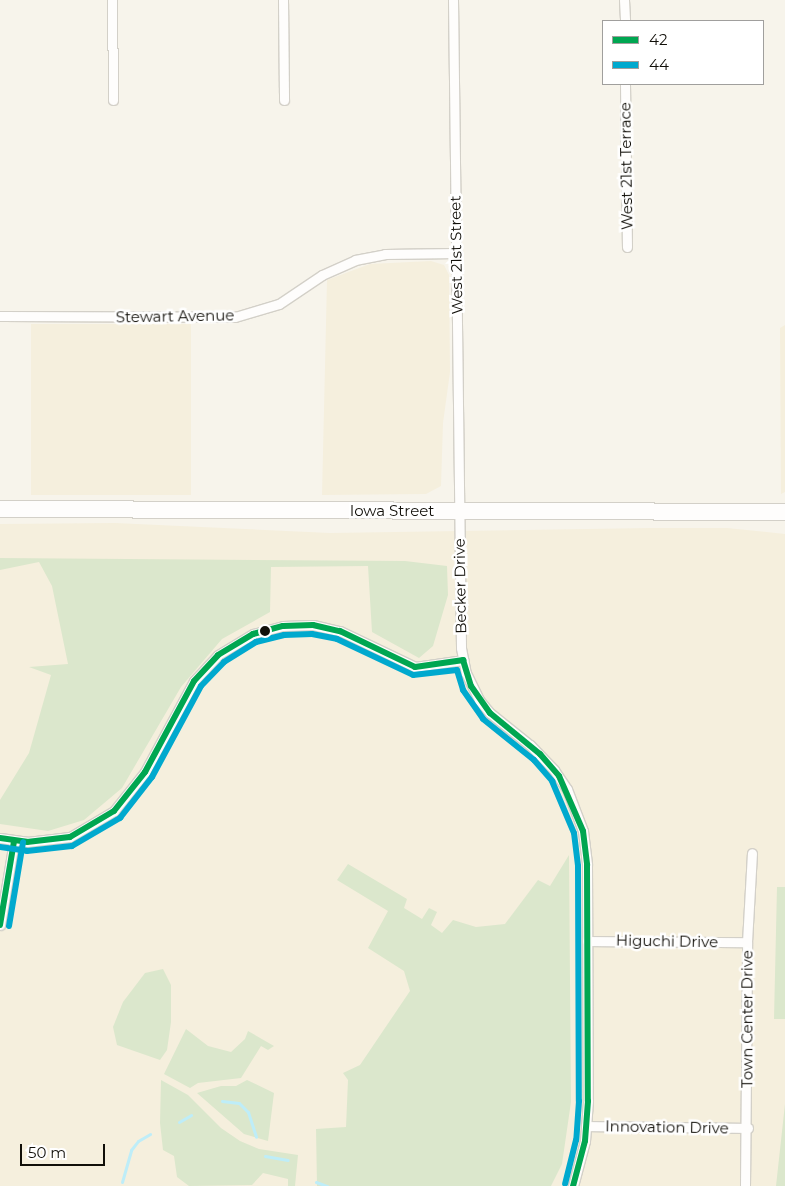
<!DOCTYPE html>
<style>
body{margin:0}
#map{position:relative;width:785px;height:1186px;overflow:hidden;background:#f7f4eb;font-family:Montserrat,sans-serif}
div>[style]{position:absolute}
[style*='--x']{left:calc(var(--x)*1px);top:calc(var(--y)*1px);width:calc(var(--w)*1px);rotate:calc(var(--a)*1deg)}
.built>*{inset:0;background:#f5efdd;transform-origin:0 0}
.green>*{inset:0;background:#dbe7cc}
.stream>*{height:3px;margin:-1.5px;padding:0 1.5px;transform-origin:1.5px;border-radius:1.5px;background:#beedf8}
.roads{filter:drop-shadow(1px 0 #d3d0c8) drop-shadow(-1px 0 #d3d0c8) drop-shadow(0 1px #d3d0c8) drop-shadow(0 -1px #d3d0c8)}
.street>*{height:9px;margin:-4.5px;padding:0 4.5px;transform-origin:4.5px;border-radius:4.5px;background:#fefdfc}
.highway>*{height:16px;margin:-8px;padding:0 8px;transform-origin:8px;border-radius:8px;background:#fefdfc}
.bus-1>*{height:6px;margin:-3px;padding:0 3px;transform-origin:3px;border-radius:3px;background:#00a651}
.bus-2>*{height:6px;margin:-3px;padding:0 3px;transform-origin:3px;border-radius:3px;background:#00a9ce}
.dots>*{width:14px;height:14px;translate:-50% -50%;box-sizing:border-box;border:2px solid #fff;border-radius:50%}
span{translate:-50% -50%;white-space:nowrap;text-align:center;line-height:1.15;-webkit-text-stroke:5px #fff;paint-order:stroke}
.street-label{font-size:15px;color:#110f09}
.legend{position:absolute;left:602px;top:20px;width:162px;height:65px;box-sizing:border-box;background:#fff;border:1px solid #a09f9d;margin:0;padding:6px 9px;list-style:none;font-size:15px;color:#110f09}
.legend li{display:flex;align-items:center;gap:10px;height:25px}
.legend b{width:25px;border:1px solid #a09f9d}
.scale{position:absolute;left:20px;top:1144px;width:85px;height:22px;box-sizing:border-box;border:2px solid #110f09;border-top:0;padding-left:6px;font-size:15px;line-height:18px;white-space:nowrap;color:#110f09;-webkit-text-stroke:4px #fff;paint-order:stroke}
</style>
<div id="map">
<div class="built">
<i style="clip-path:polygon(431px 261px,444px 265px,449px 275px,450px 372px,443px 423px,441px 486px,426px 494px,322px 495px,327px 280px,370px 264px)"></i>
<i style="left:31px;top:324px;width:160px;height:171px"></i>
<i style="clip-path:polygon(785px 325px,785px 492px,781px 494px,780px 328px)"></i>
<i style="clip-path:polygon(115px 523px,330px 533px,650px 528px,727px 528px,785px 534px,785px 1186px,0 1186px,0 524px)"></i>
</div>
<div class="green">
<i style="clip-path:polygon(0 558px,405px 561px,447px 566px,448px 595px,433px 646px,419px 658px,372px 632px,368px 566px,271px 567px,270px 612px,222px 639px,181px 687px,122px 788px,84px 820px,48px 831px,0 824px,0 800px,29px 753px,51px 675px,29px 667px,68px 664px,52px 586px,39px 562px,0 570px)"></i>
<i style="clip-path:polygon(569px 855px,571px 1102px,562px 1164px,551px 1186px,317px 1186px,316px 1129px,346px 1127px,348px 1080px,343px 1073px,360px 1065px,410px 991px,404px 971px,368px 948px,388px 911px,337px 880px,348px 864px,407px 899px,404px 908px,422px 919px,429px 908px,437px 912px,431px 925px,442px 933px,453px 920px,476px 927px,505px 924px,538px 880px,550px 886px)"></i>
<i style="clip-path:polygon(777px 887px,785px 887px,785px 1019px,774px 1019px)"></i>
<i style="clip-path:polygon(163px 969px,171px 985px,171px 1022px,167px 1050px,160px 1060px,117px 1045px,113px 1027px,123px 1002px,145px 973px)"></i>
<i style="clip-path:polygon(186px 1029px,208px 1046px,231px 1052px,245px 1039px,248px 1031px,274px 1046px,268px 1050px,261px 1046px,241px 1078px,198px 1083px,190px 1088px,164px 1074px)"></i>
<i style="clip-path:polygon(161px 1080px,188px 1095px,221px 1128px,240px 1141px,259px 1149px,298px 1155px,295px 1186px,288px 1186px,288px 1179px,263px 1173px,252px 1185px,189px 1186px,177px 1177px,174px 1156px,163px 1150px,160px 1123px)"></i>
<i style="clip-path:polygon(247px 1080px,274px 1093px,268px 1141px,244px 1134px,197px 1093px,221px 1086px,236px 1086px)"></i>
<i style="clip-path:polygon(785px 1104px,785px 1186px,776px 1186px)"></i>
</div>
<div class="stream">
<i style="--x:222;--y:1101;--w:17;--a:7"></i>
<i style="--x:239;--y:1103;--w:13;--a:45"></i>
<i style="--x:248;--y:1112;--w:26;--a:72"></i>
<i style="--x:179;--y:1122;--w:14;--a:-30"></i>
<i style="--x:265;--y:1156;--w:23;--a:10"></i>
<i style="--x:122;--y:1182;--w:33;--a:-74"></i>
<i style="--x:131;--y:1150;--w:11;--a:-52"></i>
<i style="--x:138;--y:1141;--w:14;--a:-30"></i>
<i style="--x:316;--y:1182;--w:12;--a:20"></i>
</div>
<div class="roads">
<div class="street">
<i style="--x:112;--y:0;--w:100;--a:89.4"></i>
<i style="--x:283;--y:0;--w:100;--a:89.4"></i>
<i style="--x:453;--y:0;--w:648;--a:89.29"></i>
<i style="--x:461;--y:648;--w:25;--a:79"></i>
<i style="--x:466;--y:673;--w:30;--a:64"></i>
<i style="--x:479;--y:700;--w:17;--a:50"></i>
<i style="--x:490;--y:713;--w:51;--a:38.7"></i>
<i style="--x:530;--y:745;--w:35;--a:46"></i>
<i style="--x:554;--y:770;--w:23;--a:56"></i>
<i style="--x:567;--y:789;--w:45;--a:69.1"></i>
<i style="--x:583;--y:831;--w:34;--a:83"></i>
<i style="--x:587;--y:865;--w:236;--a:89.8"></i>
<i style="--x:588;--y:1101;--w:40;--a:94.3"></i>
<i style="--x:585;--y:1141;--w:47;--a:104.9"></i>
<i style="--x:624;--y:0;--w:21;--a:87"></i>
<i style="--x:625;--y:84;--w:163;--a:89.3"></i>
<i style="--x:0;--y:316;--w:235;--a:0.2"></i>
<i style="--x:235;--y:317;--w:46;--a:-16.5"></i>
<i style="--x:279;--y:304;--w:52;--a:-34"></i>
<i style="--x:322;--y:275;--w:36;--a:-24"></i>
<i style="--x:355;--y:260;--w:31;--a:-11"></i>
<i style="--x:385;--y:254;--w:71;--a:-0.8"></i>
<i style="--x:0;--y:838;--w:27;--a:8"></i>
<i style="--x:27;--y:842;--w:43;--a:-6.6"></i>
<i style="--x:70;--y:837;--w:51;--a:-30.6"></i>
<i style="--x:114;--y:811;--w:50;--a:-51.5"></i>
<i style="--x:145;--y:772;--w:103;--a:-61.7"></i>
<i style="--x:194;--y:681;--w:35;--a:-47"></i>
<i style="--x:218;--y:655;--w:41;--a:-31"></i>
<i style="--x:253;--y:634;--w:31;--a:-15"></i>
<i style="--x:283;--y:626;--w:30;--a:-2"></i>
<i style="--x:313;--y:625;--w:28;--a:13"></i>
<i style="--x:340;--y:631;--w:83;--a:25.6"></i>
<i style="--x:415;--y:667;--w:49;--a:-8.3"></i>
<i style="--x:0;--y:925;--w:85;--a:-80.5"></i>
<i style="--x:587;--y:941;--w:160;--a:0.4"></i>
<i style="--x:586;--y:1126;--w:162;--a:0.7"></i>
<i style="--x:745;--y:1186;--w:244;--a:-89.5"></i>
<i style="--x:747;--y:942;--w:89;--a:-86.8"></i>
</div>
<div class="highway">
<i style="--x:0;--y:509;--w:785;--a:0.22"></i>
</div>
</div>
<div class="bus-1">
<i style="--x:0;--y:838;--w:27;--a:8"></i>
<i style="--x:27;--y:842;--w:43;--a:-6.6"></i>
<i style="--x:70;--y:837;--w:51;--a:-30.6"></i>
<i style="--x:114;--y:811;--w:50;--a:-51.5"></i>
<i style="--x:145;--y:772;--w:103;--a:-61.7"></i>
<i style="--x:194;--y:681;--w:35;--a:-47"></i>
<i style="--x:218;--y:655;--w:41;--a:-31"></i>
<i style="--x:253;--y:634;--w:31;--a:-15"></i>
<i style="--x:283;--y:626;--w:30;--a:-2"></i>
<i style="--x:313;--y:625;--w:28;--a:13"></i>
<i style="--x:340;--y:631;--w:83;--a:25.6"></i>
<i style="--x:415;--y:667;--w:49;--a:-8.3"></i>
<i style="--x:463;--y:660;--w:27;--a:73"></i>
<i style="--x:471;--y:686;--w:33;--a:55"></i>
<i style="--x:490;--y:713;--w:65;--a:39.4"></i>
<i style="--x:540;--y:754;--w:29;--a:49"></i>
<i style="--x:559;--y:776;--w:60;--a:66.4"></i>
<i style="--x:583;--y:831;--w:34;--a:83"></i>
<i style="--x:587;--y:865;--w:236;--a:89.8"></i>
<i style="--x:588;--y:1101;--w:40;--a:94.3"></i>
<i style="--x:585;--y:1141;--w:47;--a:104.9"></i>
<i style="--x:0;--y:925;--w:85;--a:-80.5"></i>
</div>
<div class="bus-2">
<i style="--x:0;--y:847;--w:27;--a:8"></i>
<i style="--x:27;--y:851;--w:45;--a:-6.3"></i>
<i style="--x:72;--y:846;--w:56;--a:-30.3"></i>
<i style="--x:120;--y:818;--w:52;--a:-52"></i>
<i style="--x:152;--y:777;--w:103;--a:-61.7"></i>
<i style="--x:201;--y:686;--w:33;--a:-46"></i>
<i style="--x:224;--y:662;--w:38;--a:-32"></i>
<i style="--x:256;--y:642;--w:29;--a:-14"></i>
<i style="--x:284;--y:635;--w:28;--a:-2"></i>
<i style="--x:312;--y:634;--w:25;--a:11"></i>
<i style="--x:337;--y:639;--w:84;--a:25.3"></i>
<i style="--x:413;--y:675;--w:44;--a:-6.5"></i>
<i style="--x:457;--y:670;--w:21;--a:73"></i>
<i style="--x:463;--y:690;--w:35;--a:55"></i>
<i style="--x:483;--y:719;--w:65;--a:38.8"></i>
<i style="--x:534;--y:760;--w:28;--a:49"></i>
<i style="--x:552;--y:781;--w:56;--a:67.1"></i>
<i style="--x:574;--y:833;--w:33;--a:83"></i>
<i style="--x:578;--y:866;--w:235;--a:89.8"></i>
<i style="--x:579;--y:1101;--w:39;--a:94"></i>
<i style="--x:576;--y:1140;--w:45;--a:104"></i>
<i style="--x:9;--y:926;--w:85;--a:-80.5"></i>
</div>
<div class="dots">
<i style="left:265px;top:631px;background:#110f09"></i>
</div>
<div class="street-label">
<span style="left:626px;top:166px;rotate:-91deg">West 21st Terrace</span>
<span style="left:456px;top:255px;rotate:-91deg">West 21st Street</span>
<span style="left:175px;top:316px;rotate:-1deg">Stewart Avenue</span>
<span style="left:392px;top:511px">Iowa Street</span>
<span style="left:460px;top:586px;rotate:-91deg">Becker Drive</span>
<span style="left:667px;top:941px;rotate:1deg">Higuchi Drive</span>
<span style="left:747px;top:1019px;rotate:-90deg">Town Center Drive</span>
<span style="left:667px;top:1127px;rotate:1deg">Innovation Drive</span>
</div>
<ul class="legend">
<li><b style="height:6px;background:#00a651"></b>42</li>
<li><b style="height:6px;background:#00a9ce"></b>44</li>
</ul>
<div class="scale">50 m</div>
</div>
